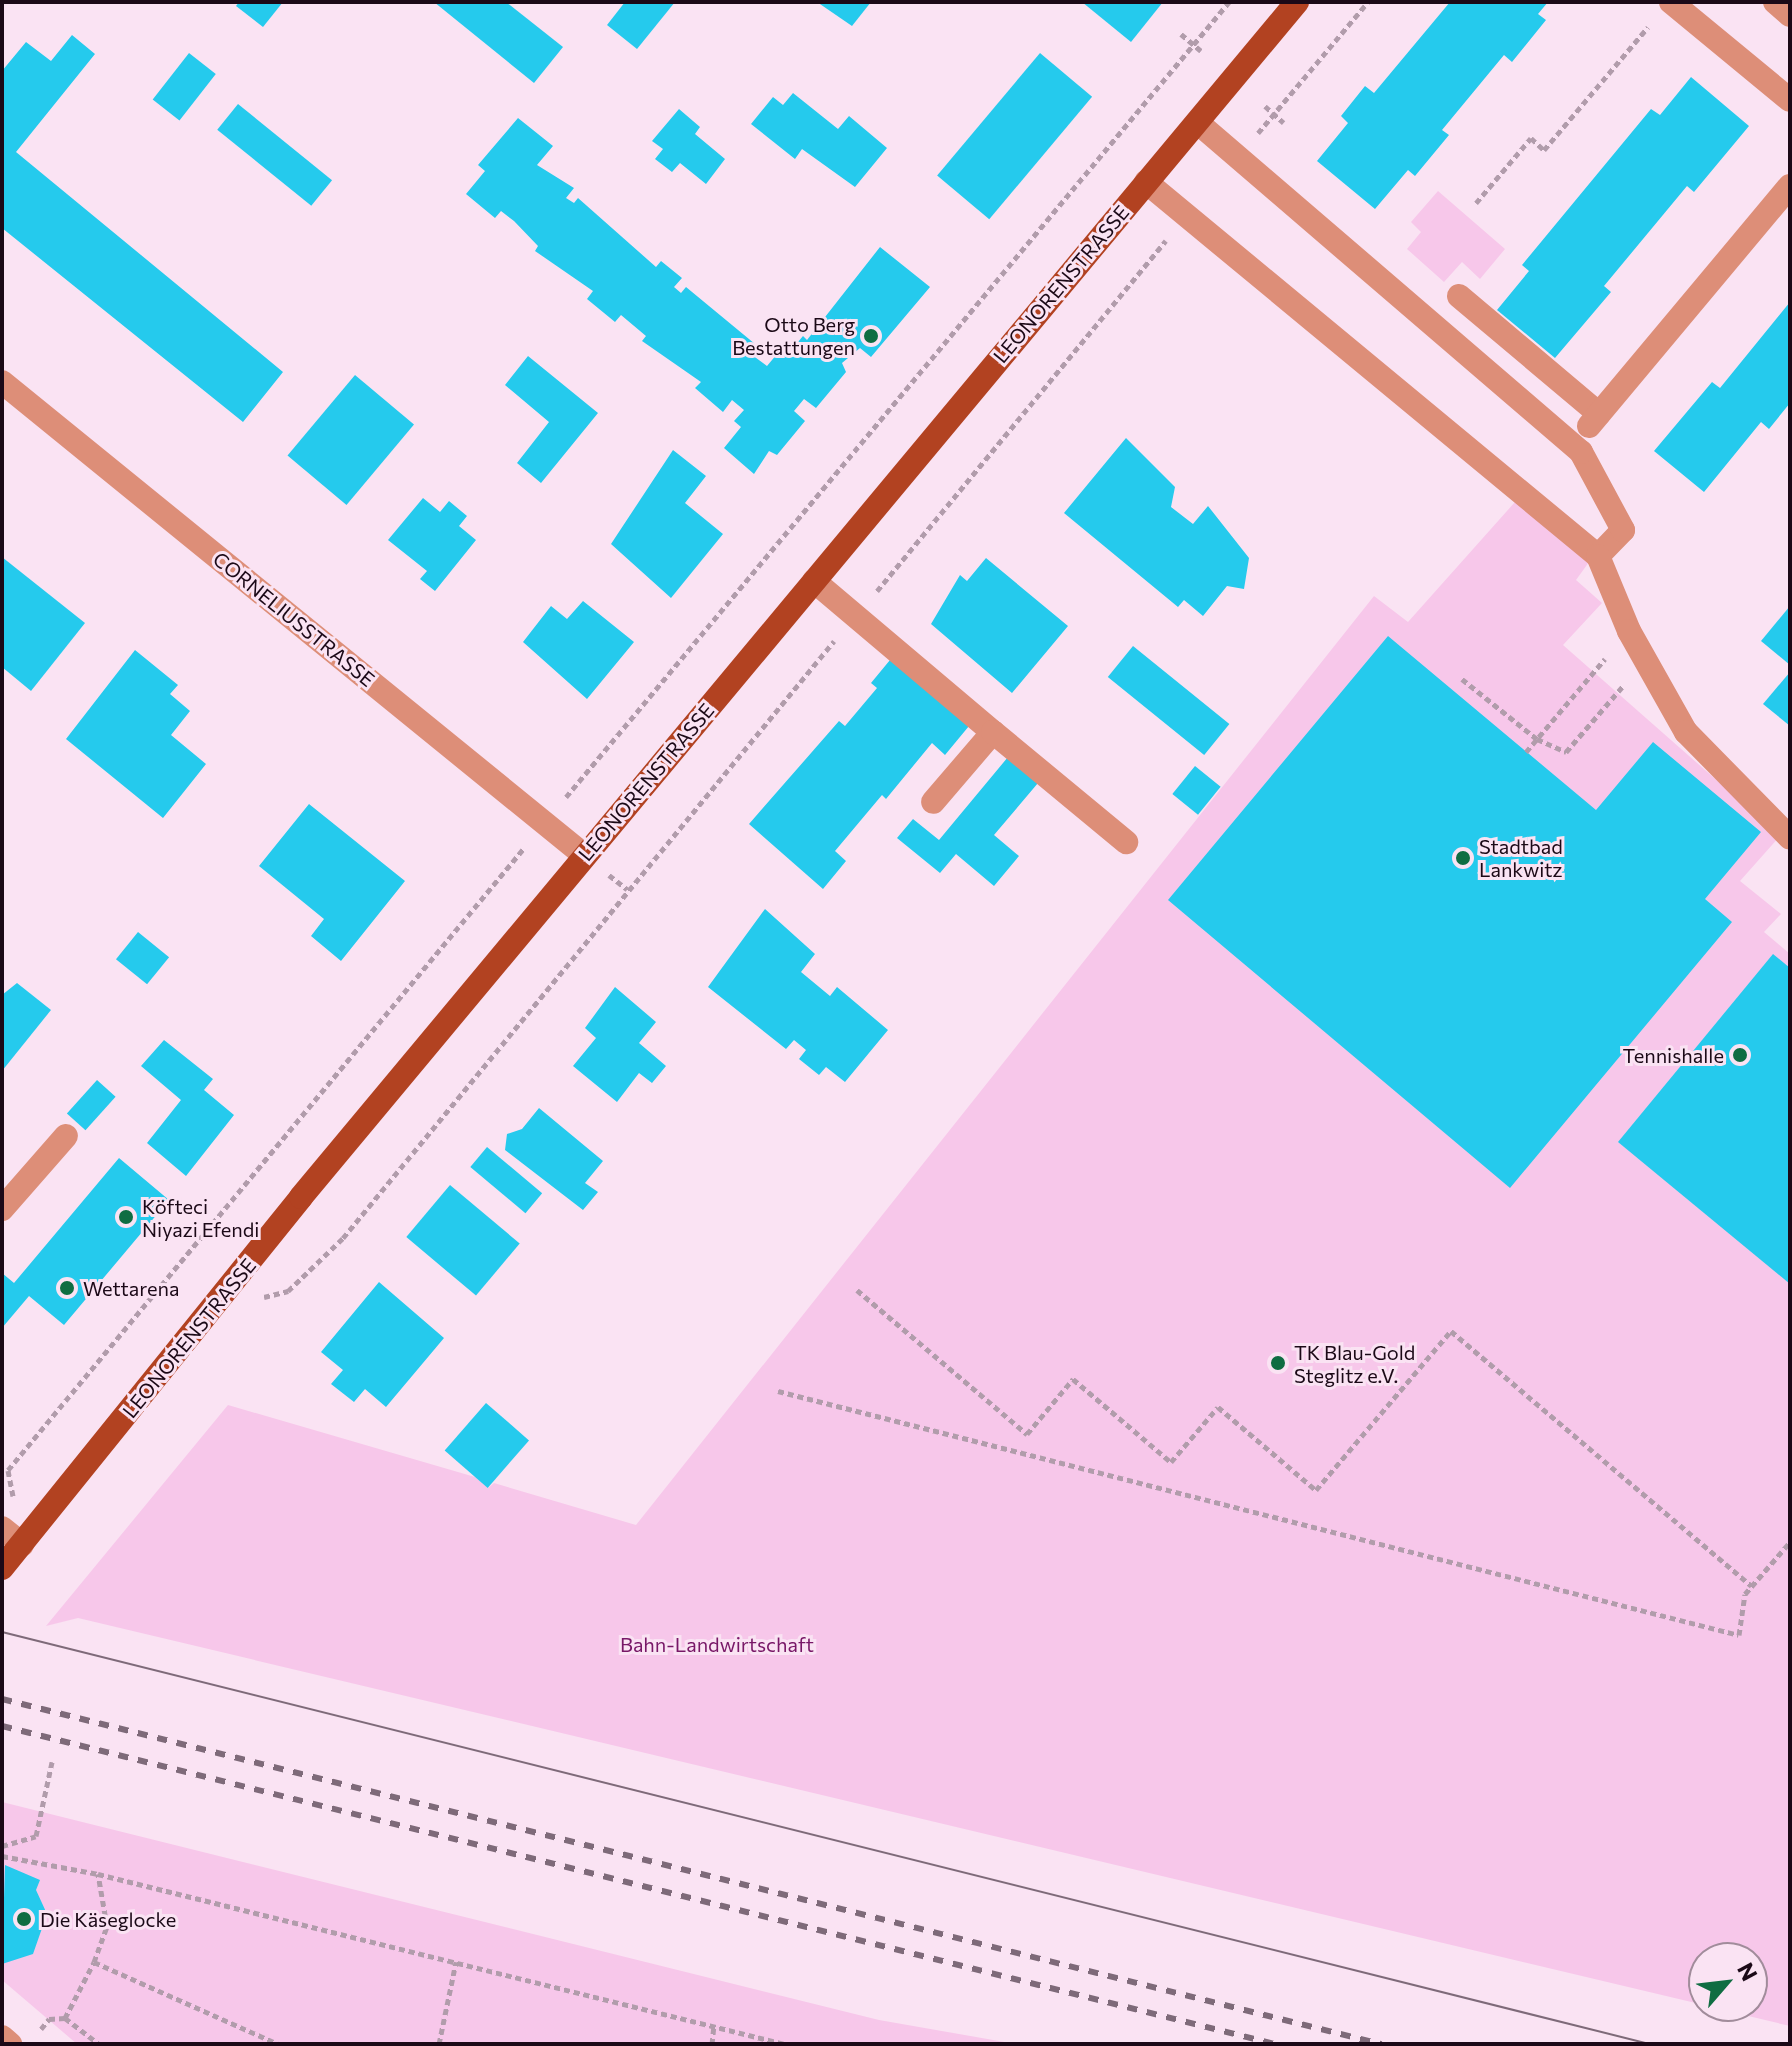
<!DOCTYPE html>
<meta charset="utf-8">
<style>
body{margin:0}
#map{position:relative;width:1792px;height:2046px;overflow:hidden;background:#fae3f3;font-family:Commissioner,sans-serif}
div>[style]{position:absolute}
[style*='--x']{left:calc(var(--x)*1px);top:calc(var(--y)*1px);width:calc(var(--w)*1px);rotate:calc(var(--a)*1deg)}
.green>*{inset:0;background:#f7c7ea}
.building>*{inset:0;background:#25caed;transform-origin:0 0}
.path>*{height:5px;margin-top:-2.5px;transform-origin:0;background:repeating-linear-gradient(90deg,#b19cab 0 6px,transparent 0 10px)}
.minor>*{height:24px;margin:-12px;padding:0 12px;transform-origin:12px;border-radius:12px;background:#dd8e78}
.major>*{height:24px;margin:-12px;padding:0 12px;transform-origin:12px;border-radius:12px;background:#b24221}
.tram>*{height:2px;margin:-1px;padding:0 1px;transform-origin:1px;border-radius:1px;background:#7e6a79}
.rail>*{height:6px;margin-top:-3px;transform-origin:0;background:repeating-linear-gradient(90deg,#7e6a79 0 10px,transparent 0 20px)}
.dots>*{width:22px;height:22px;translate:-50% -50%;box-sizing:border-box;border:4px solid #fae3f3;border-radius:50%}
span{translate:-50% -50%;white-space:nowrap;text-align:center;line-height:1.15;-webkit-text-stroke:6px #fae3f3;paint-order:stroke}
.street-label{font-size:20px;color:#1b0917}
.poi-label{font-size:20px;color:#1b0917}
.right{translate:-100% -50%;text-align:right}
.left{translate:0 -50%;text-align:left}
.park-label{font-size:20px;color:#781767}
.frame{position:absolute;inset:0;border:4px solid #1b0917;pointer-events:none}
.north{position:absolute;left:1688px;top:1942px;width:80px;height:80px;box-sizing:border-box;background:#fae3f3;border:2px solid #a18c9b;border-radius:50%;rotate:62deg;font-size:22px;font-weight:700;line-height:32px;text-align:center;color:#1b0917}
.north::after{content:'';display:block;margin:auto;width:28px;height:36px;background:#0f6d42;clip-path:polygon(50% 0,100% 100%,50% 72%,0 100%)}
</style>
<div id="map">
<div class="green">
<i style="clip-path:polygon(1438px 191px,1505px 249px,1480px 279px,1462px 262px,1444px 282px,1407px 249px,1421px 232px,1411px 222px)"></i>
<i style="clip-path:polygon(1515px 502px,1589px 562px,1576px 580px,1602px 603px,1563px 645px,1780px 836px,1740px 881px,1781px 914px,1764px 932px,1790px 954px,1790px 2026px,1706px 2006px,1752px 2006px,1752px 1958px,1704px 1958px,1704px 2005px,78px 1618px,46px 1626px,228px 1405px,475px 1477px,488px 1488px,494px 1483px,636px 1525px,1374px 596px,1408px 622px)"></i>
<i style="clip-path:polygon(2px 1802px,879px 2020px,1016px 2044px,77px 2044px,2px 1980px)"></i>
</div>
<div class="building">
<i style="clip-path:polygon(239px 2px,283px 2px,263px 27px,236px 6px)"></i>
<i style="clip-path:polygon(434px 2px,506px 2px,563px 47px,534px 83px)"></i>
<i style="clip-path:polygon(625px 2px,675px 2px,637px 49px,607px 25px)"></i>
<i style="clip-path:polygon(817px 2px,871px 2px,852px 26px)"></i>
<i style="clip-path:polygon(1082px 2px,1163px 2px,1131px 42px)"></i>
<i style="clip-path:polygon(1450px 2px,1548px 2px,1538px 14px,1546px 20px,1512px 62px,1504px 55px,1442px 130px,1449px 135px,1415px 176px,1408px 170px,1375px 209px,1317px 161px,1348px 123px,1341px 116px,1365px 86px,1374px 93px)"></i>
<i style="clip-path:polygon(72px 35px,95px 54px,16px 152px,283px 372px,243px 422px,2px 228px,2px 71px,26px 42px,51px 61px)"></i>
<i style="left:189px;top:53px;width:34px;height:59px;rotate:38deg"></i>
<i style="left:1040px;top:53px;width:68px;height:160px;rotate:40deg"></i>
<i style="clip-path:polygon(1691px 77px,1749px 126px,1694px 192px,1687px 186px,1604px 286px,1611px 292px,1555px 358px,1497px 310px,1529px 271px,1522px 265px,1651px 109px,1660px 115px)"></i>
<i style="clip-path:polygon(793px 93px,838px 129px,849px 116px,887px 148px,855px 187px,802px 149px,795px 159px,751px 124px,773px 97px,783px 105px)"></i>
<i style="left:238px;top:104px;width:121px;height:33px;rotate:39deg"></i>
<i style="clip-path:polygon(679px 109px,700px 127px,695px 134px,725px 159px,706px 184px,680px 163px,672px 172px,655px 159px,663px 149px,652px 141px)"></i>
<i style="clip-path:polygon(518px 118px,553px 146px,537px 165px,574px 188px,566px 198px,574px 203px,578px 198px,656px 267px,661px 261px,682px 278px,674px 287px,681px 293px,686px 287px,755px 344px,748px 352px,767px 366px,782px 348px,788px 354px,803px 336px,807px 340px,880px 247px,930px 287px,871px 357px,860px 348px,842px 363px,846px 372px,816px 408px,804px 399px,794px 411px,805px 421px,777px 455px,769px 451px,754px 474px,724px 448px,741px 427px,734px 421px,744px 410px,732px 400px,723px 412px,695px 388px,701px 382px,642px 341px,646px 336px,621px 315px,615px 322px,587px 299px,593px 291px,535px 251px,538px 246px,514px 221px,501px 211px,495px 218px,466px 194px,485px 171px,478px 165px)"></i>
<i style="clip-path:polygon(1790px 302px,1790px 403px,1769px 429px,1761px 422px,1704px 492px,1654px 451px,1712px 382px,1720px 388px)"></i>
<i style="clip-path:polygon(528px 356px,598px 413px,541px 483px,517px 463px,549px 422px,505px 385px)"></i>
<i style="left:355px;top:375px;width:77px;height:105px;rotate:40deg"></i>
<i style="clip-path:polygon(1126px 438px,1175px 487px,1171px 507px,1193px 524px,1208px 506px,1249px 558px,1244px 589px,1227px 586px,1203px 616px,1184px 600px,1178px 607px,1064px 513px)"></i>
<i style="clip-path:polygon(673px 450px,706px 476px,685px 503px,723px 534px,671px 598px,611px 544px)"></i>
<i style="clip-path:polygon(423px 498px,440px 512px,449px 501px,467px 516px,459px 526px,476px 540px,435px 591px,420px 579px,427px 571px,388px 540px)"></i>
<i style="clip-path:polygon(2px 557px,85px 623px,31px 691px,2px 667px)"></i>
<i style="clip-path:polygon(986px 558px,1068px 626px,1012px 693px,931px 624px,960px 575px,967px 581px)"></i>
<i style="clip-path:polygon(583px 601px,634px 642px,587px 699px,523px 642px,551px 606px,567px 619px)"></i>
<i style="clip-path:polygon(1790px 606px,1790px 665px,1761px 641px)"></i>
<i style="clip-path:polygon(1388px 636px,1596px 810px,1653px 742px,1761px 832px,1705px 899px,1732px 922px,1510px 1188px,1168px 900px)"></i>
<i style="left:1133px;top:646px;width:124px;height:40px;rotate:39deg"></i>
<i style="clip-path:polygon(135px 650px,178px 685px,170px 694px,190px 711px,171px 735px,206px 764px,163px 818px,66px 739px)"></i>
<i style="clip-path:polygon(890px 660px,969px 726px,945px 755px,932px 743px,886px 799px,882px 795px,835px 851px,846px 861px,823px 889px,749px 824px,839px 721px,845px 726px,877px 688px,871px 683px)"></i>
<i style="clip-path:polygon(1790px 672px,1790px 726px,1763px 704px)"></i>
<i style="clip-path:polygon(1008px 757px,1038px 783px,994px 835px,1019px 856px,994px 886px,956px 854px,940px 873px,897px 838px,913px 819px,939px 840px)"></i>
<i style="left:1195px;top:766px;width:33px;height:36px;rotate:39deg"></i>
<i style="clip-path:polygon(309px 804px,405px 881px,341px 961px,311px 936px,324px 919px,259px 866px)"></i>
<i style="clip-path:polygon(765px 909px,815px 954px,801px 972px,830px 996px,837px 987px,888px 1030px,845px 1082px,826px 1067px,819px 1075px,799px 1059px,806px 1050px,794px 1040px,786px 1049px,708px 987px)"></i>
<i style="left:138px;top:932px;width:40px;height:35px;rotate:39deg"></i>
<i style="clip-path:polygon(1773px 954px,1790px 968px,1790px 1284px,1618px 1142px)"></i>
<i style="clip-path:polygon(17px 983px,51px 1010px,2px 1071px,2px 995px)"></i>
<i style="clip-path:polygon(615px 987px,656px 1022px,639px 1043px,666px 1066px,652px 1083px,639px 1073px,617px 1102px,573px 1066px,596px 1038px,585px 1028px)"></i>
<i style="clip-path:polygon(164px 1040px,213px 1079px,204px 1090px,234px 1115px,186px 1176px,147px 1143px,181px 1100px,141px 1066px)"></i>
<i style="left:97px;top:1080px;width:25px;height:45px;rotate:42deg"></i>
<i style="clip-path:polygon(539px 1108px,603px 1161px,585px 1183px,598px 1192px,583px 1210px,505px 1150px,507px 1134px,522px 1129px)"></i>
<i style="left:487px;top:1147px;width:72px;height:26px;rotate:40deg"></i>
<i style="clip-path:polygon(119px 1158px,169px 1200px,64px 1325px,29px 1296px,2px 1328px,2px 1273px,14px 1283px)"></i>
<i style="left:450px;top:1185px;width:91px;height:68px;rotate:40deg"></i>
<i style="clip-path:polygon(379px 1282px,444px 1338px,386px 1407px,365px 1389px,354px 1402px,331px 1384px,343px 1370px,321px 1352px)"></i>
<i style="left:486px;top:1403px;width:57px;height:63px;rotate:41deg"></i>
<i style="clip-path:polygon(5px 1865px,40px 1880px,36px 1890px,47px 1914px,33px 1954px,2px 1964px)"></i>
</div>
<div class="path">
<i style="--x:1181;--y:34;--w:26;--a:40"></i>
<i style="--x:1265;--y:106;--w:25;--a:42"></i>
<i style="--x:1258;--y:133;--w:171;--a:-50"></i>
<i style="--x:1476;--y:203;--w:85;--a:-49.8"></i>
<i style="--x:1531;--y:138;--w:18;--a:43"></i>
<i style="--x:1544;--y:150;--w:161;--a:-49.8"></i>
<i style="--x:877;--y:591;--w:454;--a:-50.5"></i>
<i style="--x:1462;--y:679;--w:96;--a:38.7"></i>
<i style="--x:1537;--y:739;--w:32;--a:24"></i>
<i style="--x:1566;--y:752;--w:87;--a:-49.2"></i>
<i style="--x:1526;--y:752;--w:122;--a:-49.7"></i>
<i style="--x:566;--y:797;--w:1035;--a:-50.17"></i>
<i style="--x:609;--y:875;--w:23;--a:38"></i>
<i style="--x:857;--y:1290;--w:223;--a:40.3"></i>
<i style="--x:1027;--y:1434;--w:72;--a:-50.1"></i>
<i style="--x:1073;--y:1379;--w:128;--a:40.3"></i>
<i style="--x:1171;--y:1462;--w:72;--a:-49.5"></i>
<i style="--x:1218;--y:1407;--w:128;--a:40.3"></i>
<i style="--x:1316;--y:1490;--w:209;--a:-49.7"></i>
<i style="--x:1451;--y:1331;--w:394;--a:40.3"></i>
<i style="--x:264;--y:1297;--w:25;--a:-14"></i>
<i style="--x:288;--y:1291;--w:76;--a:-43.9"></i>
<i style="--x:343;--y:1238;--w:773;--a:-50.56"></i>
<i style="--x:778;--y:1391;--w:991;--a:14.25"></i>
<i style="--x:1739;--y:1635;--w:41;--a:-81.7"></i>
<i style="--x:1745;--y:1594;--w:69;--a:-49.1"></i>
<i style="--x:13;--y:1496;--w:26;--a:-101"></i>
<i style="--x:8;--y:1470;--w:808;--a:-50.32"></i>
<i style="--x:2;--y:1846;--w:35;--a:-16"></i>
<i style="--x:36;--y:1836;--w:76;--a:-77.8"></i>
<i style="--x:2;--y:1856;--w:98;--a:10.6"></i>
<i style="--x:98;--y:1874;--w:708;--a:13.9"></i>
<i style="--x:94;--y:1962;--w:201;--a:24"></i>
<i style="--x:65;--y:2018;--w:43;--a:37.4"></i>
<i style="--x:41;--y:2029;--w:13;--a:-51"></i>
<i style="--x:49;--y:2019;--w:16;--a:-4"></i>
<i style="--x:65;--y:2018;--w:63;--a:-62.6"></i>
<i style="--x:94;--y:1962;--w:38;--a:-70"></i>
<i style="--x:107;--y:1926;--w:53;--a:-99.8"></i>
<i style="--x:439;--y:2044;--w:84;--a:-78.3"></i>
<i style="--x:712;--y:2044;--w:19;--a:-84"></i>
</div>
<div class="minor">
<i style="--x:1671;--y:2;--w:154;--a:39.5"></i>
<i style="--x:1775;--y:2;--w:20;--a:41"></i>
<i style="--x:1146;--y:182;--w:587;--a:39.61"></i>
<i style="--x:1598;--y:556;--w:36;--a:-46"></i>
<i style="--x:1623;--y:530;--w:89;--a:-118.3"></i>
<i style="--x:1581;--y:452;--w:506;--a:-139.33"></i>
<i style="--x:1459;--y:296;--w:183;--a:40.1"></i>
<i style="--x:2;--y:382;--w:751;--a:39.11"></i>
<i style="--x:1589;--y:426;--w:313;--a:-50.1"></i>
<i style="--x:1598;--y:556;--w:81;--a:67.5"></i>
<i style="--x:1629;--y:631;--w:116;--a:60.6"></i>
<i style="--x:1686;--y:732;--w:148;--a:45.5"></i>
<i style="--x:814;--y:581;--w:234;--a:40.2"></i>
<i style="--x:993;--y:732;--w:92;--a:130.6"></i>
<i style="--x:993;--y:732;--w:173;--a:39.6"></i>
<i style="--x:2;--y:1209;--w:97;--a:-48.8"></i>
<i style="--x:2;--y:1528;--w:26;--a:39"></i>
<i style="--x:2;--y:2037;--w:11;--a:41"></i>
</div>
<div class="major">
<i style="--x:2;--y:1568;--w:476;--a:-51.1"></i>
<i style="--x:301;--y:1197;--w:1556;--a:-50.19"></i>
</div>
<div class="tram">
<i style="--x:2;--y:1632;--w:1699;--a:14.04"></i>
</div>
<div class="rail">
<i style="--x:2;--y:1699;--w:1422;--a:14.05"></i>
<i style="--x:2;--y:1726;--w:1312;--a:14.03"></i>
</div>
<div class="dots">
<i style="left:871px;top:336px;background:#0f6d42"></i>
<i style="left:1463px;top:858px;background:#0f6d42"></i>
<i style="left:1740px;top:1055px;background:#0f6d42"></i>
<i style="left:126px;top:1217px;background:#0f6d42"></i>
<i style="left:67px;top:1288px;background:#0f6d42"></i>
<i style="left:1278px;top:1363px;background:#0f6d42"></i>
<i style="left:24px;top:1919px;background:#0f6d42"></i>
</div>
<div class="street-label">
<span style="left:1061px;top:284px;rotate:-50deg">LEONORENSTRASSE</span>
<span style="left:294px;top:619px;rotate:39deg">CORNELIUSSTRASSE</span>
<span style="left:646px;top:782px;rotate:-50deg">LEONORENSTRASSE</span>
<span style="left:189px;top:1338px;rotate:-51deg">LEONORENSTRASSE</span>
</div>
<div class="poi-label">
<span class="right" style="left:855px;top:336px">Otto Berg<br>Bestattungen</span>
<span class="left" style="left:1479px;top:858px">Stadtbad<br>Lankwitz</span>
<span class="right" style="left:1724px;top:1055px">Tennishalle</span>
<span class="left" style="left:142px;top:1218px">Köfteci<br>Niyazi Efendi</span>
<span class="left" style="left:83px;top:1288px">Wettarena</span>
<span class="left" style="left:1294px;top:1364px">TK Blau-Gold<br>Steglitz e.V.</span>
<span class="left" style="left:40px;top:1919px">Die Käseglocke</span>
</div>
<div class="park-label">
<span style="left:717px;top:1644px">Bahn-Landwirtschaft</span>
</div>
<div class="frame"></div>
<div class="north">N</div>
</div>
